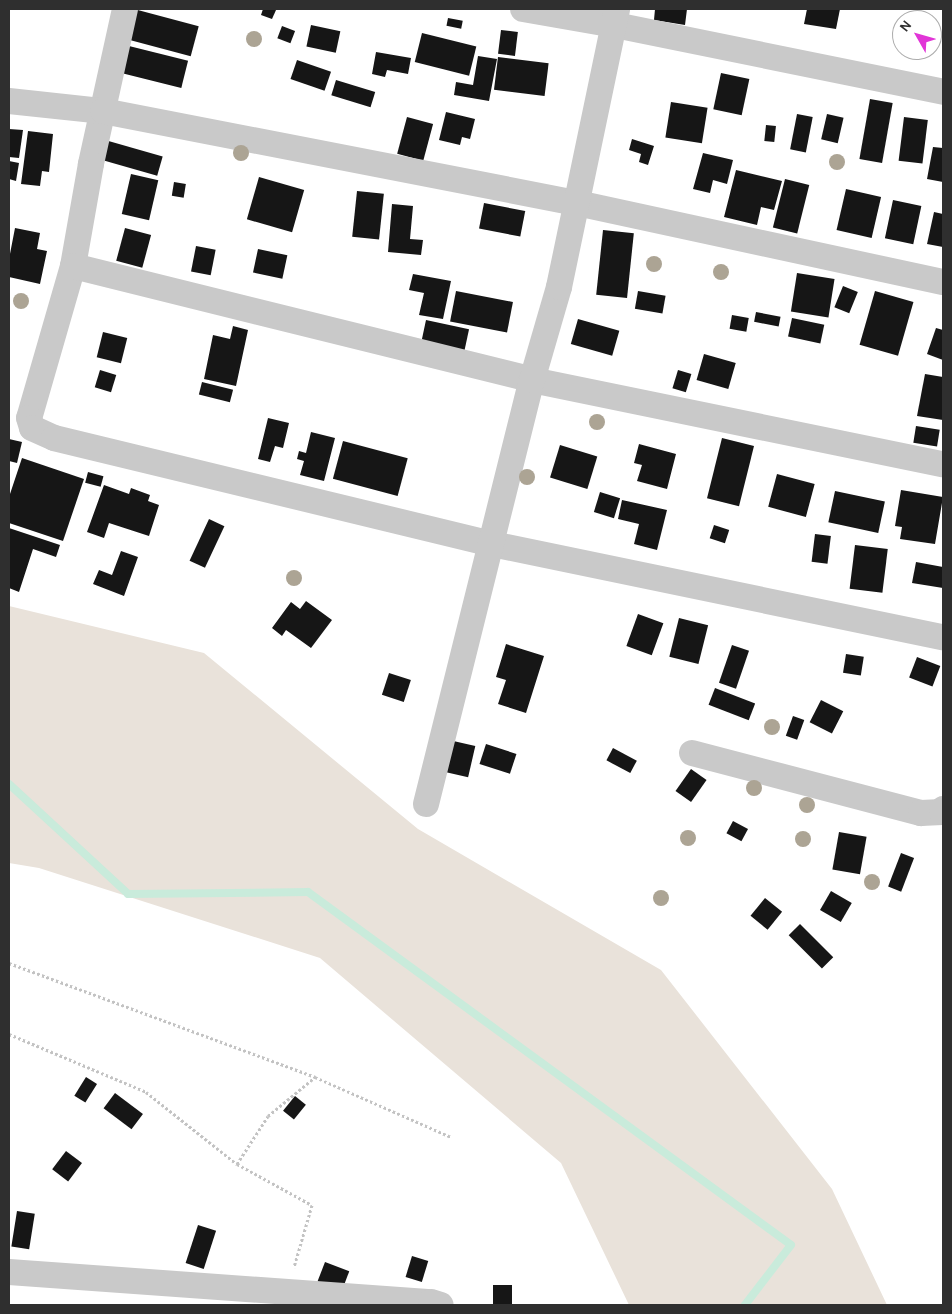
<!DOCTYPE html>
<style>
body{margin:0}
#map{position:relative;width:952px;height:1314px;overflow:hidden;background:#fff;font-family:Karla,sans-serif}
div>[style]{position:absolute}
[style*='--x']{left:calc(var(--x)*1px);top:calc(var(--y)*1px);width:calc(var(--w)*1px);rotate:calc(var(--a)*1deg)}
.green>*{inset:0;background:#e9e2da}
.stream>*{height:8px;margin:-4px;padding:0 4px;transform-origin:4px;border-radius:4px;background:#c9ebdb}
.building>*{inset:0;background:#161616;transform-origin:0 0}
.path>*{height:3px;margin-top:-1.5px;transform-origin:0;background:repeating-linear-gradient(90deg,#c3c3c3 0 2.5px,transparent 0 5px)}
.street>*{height:26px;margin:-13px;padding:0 13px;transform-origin:13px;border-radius:13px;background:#c9c9c9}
.trees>*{width:16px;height:16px;margin:-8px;border-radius:50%;background:#aca494}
span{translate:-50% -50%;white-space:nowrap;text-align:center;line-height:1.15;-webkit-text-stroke:5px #fff;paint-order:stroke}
.frame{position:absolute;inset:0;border:10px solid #2f2f2f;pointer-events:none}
.north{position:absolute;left:892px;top:10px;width:50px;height:50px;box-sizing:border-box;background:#fff;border:1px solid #acacac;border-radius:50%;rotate:308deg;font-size:14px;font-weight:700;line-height:20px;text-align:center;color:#2f2f2f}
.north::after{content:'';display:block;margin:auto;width:18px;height:22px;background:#e135d7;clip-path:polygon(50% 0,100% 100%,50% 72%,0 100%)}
</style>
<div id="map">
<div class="green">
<i style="clip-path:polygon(9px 606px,204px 653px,418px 829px,661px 970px,832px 1189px,887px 1305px,629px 1305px,561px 1163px,320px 958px,39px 868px,9px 863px)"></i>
</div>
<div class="stream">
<i style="--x:9;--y:784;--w:162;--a:42.7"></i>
<i style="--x:128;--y:894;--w:180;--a:-0.6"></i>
<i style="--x:308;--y:892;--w:598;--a:36.16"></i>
<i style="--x:791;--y:1245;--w:76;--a:127.5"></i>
</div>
<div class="building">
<i style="left:134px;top:9px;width:67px;height:31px;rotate:15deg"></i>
<i style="clip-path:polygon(263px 9px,276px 10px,272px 19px,261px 15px)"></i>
<i style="clip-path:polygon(655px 9px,687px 9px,685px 25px,654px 20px)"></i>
<i style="clip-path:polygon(807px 9px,840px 9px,836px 29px,804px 24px)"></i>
<i style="left:448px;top:18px;width:15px;height:8px;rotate:11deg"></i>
<i style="left:311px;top:25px;width:30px;height:22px;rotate:12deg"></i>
<i style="left:282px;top:26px;width:14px;height:13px;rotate:21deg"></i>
<i style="left:501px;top:30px;width:17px;height:24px;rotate:7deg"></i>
<i style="left:422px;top:33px;width:56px;height:30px;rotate:14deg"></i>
<i style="left:125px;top:45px;width:65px;height:28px;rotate:14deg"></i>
<i style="clip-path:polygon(376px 52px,411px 58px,408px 74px,387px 70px,385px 77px,372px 74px)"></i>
<i style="clip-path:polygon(478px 56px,497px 59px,489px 101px,454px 95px,456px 82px,473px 85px)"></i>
<i style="left:498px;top:57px;width:51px;height:33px;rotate:7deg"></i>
<i style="left:297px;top:60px;width:36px;height:20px;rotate:19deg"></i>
<i style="left:721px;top:73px;width:29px;height:37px;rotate:12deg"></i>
<i style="left:336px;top:80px;width:41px;height:16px;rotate:17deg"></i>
<i style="left:870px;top:99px;width:23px;height:61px;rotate:10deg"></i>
<i style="left:671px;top:102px;width:37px;height:36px;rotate:9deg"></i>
<i style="clip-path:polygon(446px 112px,475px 119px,470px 139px,462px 137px,460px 145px,439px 140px)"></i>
<i style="left:797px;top:114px;width:16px;height:36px;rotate:11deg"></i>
<i style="left:827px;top:114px;width:17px;height:26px;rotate:13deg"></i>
<i style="left:407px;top:117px;width:27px;height:38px;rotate:15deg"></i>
<i style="left:904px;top:117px;width:24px;height:44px;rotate:7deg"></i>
<i style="left:766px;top:125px;width:10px;height:16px;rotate:6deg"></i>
<i style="clip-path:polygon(9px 129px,23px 130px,19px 158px,9px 157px)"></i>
<i style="clip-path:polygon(28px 131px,53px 134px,49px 172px,42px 171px,40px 186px,21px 184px)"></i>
<i style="clip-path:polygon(632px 139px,654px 146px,648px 165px,639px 162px,641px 154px,629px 150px)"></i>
<i style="left:105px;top:140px;width:60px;height:20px;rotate:16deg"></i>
<i style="clip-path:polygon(933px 147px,943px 148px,943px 182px,927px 179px)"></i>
<i style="clip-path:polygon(703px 153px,733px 160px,727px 184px,713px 180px,710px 193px,693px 189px)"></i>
<i style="clip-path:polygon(9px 161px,19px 163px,16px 181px,9px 179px)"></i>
<i style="clip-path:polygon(736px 170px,782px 181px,774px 210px,761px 207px,757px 225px,724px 217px)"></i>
<i style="left:131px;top:174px;width:28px;height:41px;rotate:13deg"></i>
<i style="left:259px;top:177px;width:47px;height:44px;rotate:16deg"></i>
<i style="left:785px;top:179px;width:25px;height:50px;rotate:14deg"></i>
<i style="left:174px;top:182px;width:12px;height:14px;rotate:9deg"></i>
<i style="left:846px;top:189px;width:36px;height:42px;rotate:13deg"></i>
<i style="left:357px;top:191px;width:27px;height:46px;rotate:6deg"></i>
<i style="left:893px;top:200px;width:29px;height:39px;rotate:12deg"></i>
<i style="left:484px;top:203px;width:42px;height:26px;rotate:11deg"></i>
<i style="clip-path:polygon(392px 204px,413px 206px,410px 239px,423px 240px,421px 255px,388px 252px)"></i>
<i style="clip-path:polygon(934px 212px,943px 214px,943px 247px,927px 244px)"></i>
<i style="clip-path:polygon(15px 228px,40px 233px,37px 249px,47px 251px,40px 284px,9px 277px,9px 259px)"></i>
<i style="left:125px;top:228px;width:27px;height:34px;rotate:15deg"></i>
<i style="left:603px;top:230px;width:31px;height:65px;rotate:6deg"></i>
<i style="left:196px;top:246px;width:20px;height:26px;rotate:11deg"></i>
<i style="left:258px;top:249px;width:30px;height:24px;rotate:12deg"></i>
<i style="left:797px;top:273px;width:38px;height:39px;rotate:9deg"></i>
<i style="clip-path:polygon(413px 274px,451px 281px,443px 319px,419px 315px,424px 293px,409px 290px)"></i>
<i style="left:843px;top:286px;width:16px;height:23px;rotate:22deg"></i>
<i style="left:456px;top:291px;width:58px;height:31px;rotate:11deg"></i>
<i style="left:638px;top:291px;width:28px;height:18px;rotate:10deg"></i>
<i style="left:875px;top:291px;width:40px;height:56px;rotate:16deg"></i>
<i style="left:756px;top:312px;width:25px;height:10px;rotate:11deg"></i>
<i style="left:732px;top:315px;width:17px;height:14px;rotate:10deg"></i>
<i style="left:792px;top:318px;width:33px;height:19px;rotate:12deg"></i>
<i style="left:578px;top:319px;width:43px;height:26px;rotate:16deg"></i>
<i style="left:426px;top:320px;width:44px;height:27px;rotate:12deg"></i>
<i style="clip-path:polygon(233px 326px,248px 330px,236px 386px,204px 379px,213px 335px,230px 339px)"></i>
<i style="clip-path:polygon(936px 328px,943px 330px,943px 360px,927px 354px)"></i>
<i style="left:103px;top:332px;width:25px;height:26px;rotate:14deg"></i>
<i style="left:704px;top:354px;width:33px;height:27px;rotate:16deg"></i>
<i style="left:100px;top:370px;width:17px;height:18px;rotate:17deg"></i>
<i style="left:678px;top:370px;width:14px;height:19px;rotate:17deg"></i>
<i style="clip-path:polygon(925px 374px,943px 377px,943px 420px,917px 416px)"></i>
<i style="left:202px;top:382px;width:32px;height:13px;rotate:14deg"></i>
<i style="clip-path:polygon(268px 418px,289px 423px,283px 448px,275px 446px,270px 462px,258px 459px)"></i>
<i style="left:916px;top:426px;width:24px;height:17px;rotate:9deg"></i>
<i style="clip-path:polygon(311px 432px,335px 438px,324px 481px,300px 475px,304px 461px,297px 459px,299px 451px,306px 453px)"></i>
<i style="left:722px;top:438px;width:33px;height:62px;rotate:14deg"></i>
<i style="clip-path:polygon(9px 439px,22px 442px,17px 463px,9px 461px)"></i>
<i style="left:343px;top:441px;width:67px;height:39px;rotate:15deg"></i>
<i style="clip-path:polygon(639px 444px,676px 454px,667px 489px,637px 481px,642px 465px,634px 463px)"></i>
<i style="left:560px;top:445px;width:39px;height:34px;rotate:17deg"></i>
<i style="clip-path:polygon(22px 458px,84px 479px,63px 541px,9px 523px,9px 497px)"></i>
<i style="left:88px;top:472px;width:16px;height:11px;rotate:15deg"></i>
<i style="left:777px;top:474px;width:39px;height:34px;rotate:15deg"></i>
<i style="clip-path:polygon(104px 485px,129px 494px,131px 488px,150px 495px,148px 501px,159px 505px,149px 536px,109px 523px,104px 538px,87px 532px)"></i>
<i style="clip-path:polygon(901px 490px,943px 497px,935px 544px,900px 539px,902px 527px,895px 526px)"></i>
<i style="left:835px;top:491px;width:51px;height:32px;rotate:12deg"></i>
<i style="left:600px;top:492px;width:21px;height:21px;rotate:17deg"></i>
<i style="clip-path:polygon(622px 500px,667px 510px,657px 550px,634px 544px,639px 524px,618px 519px)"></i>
<i style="left:209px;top:519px;width:17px;height:46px;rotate:25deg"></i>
<i style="left:714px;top:525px;width:16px;height:14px;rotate:18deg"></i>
<i style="clip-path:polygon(9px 528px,60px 545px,56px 557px,33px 549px,19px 592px,9px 588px)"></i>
<i style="left:815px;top:534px;width:16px;height:28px;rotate:7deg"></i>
<i style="left:855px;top:545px;width:33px;height:44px;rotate:7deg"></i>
<i style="clip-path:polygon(121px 551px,138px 557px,124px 596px,93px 584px,99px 570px,112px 575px)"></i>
<i style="clip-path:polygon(916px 562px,943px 567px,943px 588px,912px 583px)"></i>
<i style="clip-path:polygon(306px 601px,332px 620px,311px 648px,286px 630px,282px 636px,272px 628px,291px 602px,300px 609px)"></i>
<i style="left:638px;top:614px;width:27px;height:34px;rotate:20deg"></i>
<i style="left:679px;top:618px;width:30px;height:40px;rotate:14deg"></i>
<i style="clip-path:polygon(506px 644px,544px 656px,526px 713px,498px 704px,506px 680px,496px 677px)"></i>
<i style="left:732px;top:645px;width:18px;height:40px;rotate:19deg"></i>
<i style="left:846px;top:654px;width:18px;height:19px;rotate:9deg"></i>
<i style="left:917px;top:657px;width:25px;height:22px;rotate:21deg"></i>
<i style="left:389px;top:673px;width:23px;height:23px;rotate:18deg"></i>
<i style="left:715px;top:688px;width:43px;height:18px;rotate:21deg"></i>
<i style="left:821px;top:700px;width:25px;height:25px;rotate:27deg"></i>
<i style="left:793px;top:716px;width:12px;height:21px;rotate:20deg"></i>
<i style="left:449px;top:740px;width:27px;height:32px;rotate:13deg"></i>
<i style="left:486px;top:744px;width:32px;height:21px;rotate:18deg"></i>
<i style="left:613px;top:748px;width:27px;height:14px;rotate:28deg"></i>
<i style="left:691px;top:769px;width:19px;height:27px;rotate:35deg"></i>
<i style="left:733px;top:821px;width:17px;height:14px;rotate:28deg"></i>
<i style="left:839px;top:832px;width:28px;height:38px;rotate:10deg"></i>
<i style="left:901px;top:853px;width:14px;height:36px;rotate:21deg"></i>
<i style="left:831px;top:891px;width:24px;height:22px;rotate:30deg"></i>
<i style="left:765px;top:898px;width:22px;height:23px;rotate:39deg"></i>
<i style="left:800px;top:924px;width:47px;height:16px;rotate:45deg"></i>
<i style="left:86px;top:1077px;width:13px;height:22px;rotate:32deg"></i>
<i style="left:115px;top:1093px;width:35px;height:19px;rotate:37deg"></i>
<i style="left:295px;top:1096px;width:14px;height:19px;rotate:39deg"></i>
<i style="left:66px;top:1151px;width:20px;height:23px;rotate:37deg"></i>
<i style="left:17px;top:1211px;width:18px;height:36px;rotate:9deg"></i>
<i style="left:198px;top:1225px;width:19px;height:40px;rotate:18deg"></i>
<i style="left:412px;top:1256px;width:17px;height:22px;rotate:17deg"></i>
<i style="left:325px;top:1262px;width:26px;height:21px;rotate:21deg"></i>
<i style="left:493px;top:1285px;width:19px;height:20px"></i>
</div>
<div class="path">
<i style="--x:9;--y:963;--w:327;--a:20.4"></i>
<i style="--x:315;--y:1077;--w:149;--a:23.8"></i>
<i style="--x:9;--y:1034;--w:149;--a:22.9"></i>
<i style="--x:146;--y:1092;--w:116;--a:38.4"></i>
<i style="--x:237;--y:1164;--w:85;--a:28.7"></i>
<i style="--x:312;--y:1205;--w:65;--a:106.2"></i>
<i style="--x:237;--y:1164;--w:57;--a:-57.1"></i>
<i style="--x:268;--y:1116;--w:61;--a:-39.7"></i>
</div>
<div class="street">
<i style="--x:125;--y:9;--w:159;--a:102.4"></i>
<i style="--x:91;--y:164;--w:104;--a:100"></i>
<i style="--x:73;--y:266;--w:158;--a:106.1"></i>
<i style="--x:29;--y:418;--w:10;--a:73"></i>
<i style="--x:32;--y:428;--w:24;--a:24"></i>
<i style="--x:54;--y:438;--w:451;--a:13.6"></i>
<i style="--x:492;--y:544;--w:460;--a:11.7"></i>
<i style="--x:523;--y:9;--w:93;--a:9.9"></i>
<i style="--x:615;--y:25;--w:335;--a:11.5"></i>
<i style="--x:9;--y:101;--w:95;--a:6.1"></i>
<i style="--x:103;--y:111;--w:483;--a:11"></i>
<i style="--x:577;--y:203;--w:374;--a:12.2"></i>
<i style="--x:73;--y:266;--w:473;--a:13.9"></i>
<i style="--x:532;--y:380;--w:419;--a:11.6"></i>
<i style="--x:692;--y:753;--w:237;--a:14.7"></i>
<i style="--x:921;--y:813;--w:21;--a:-3"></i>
<i style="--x:942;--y:812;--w:3;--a:-72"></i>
<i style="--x:426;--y:804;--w:437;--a:-76"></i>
<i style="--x:532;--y:380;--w:97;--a:-73.8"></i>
<i style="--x:559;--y:287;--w:284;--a:-78.2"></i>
<i style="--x:9;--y:1272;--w:423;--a:4.1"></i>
<i style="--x:431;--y:1302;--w:10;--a:17"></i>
</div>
<div class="trees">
<i style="left:254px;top:39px"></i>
<i style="left:241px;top:153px"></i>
<i style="left:837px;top:162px"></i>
<i style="left:654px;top:264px"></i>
<i style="left:721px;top:272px"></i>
<i style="left:21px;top:301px"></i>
<i style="left:597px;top:422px"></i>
<i style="left:527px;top:477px"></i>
<i style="left:294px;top:578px"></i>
<i style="left:772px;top:727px"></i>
<i style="left:754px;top:788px"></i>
<i style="left:807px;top:805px"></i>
<i style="left:688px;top:838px"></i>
<i style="left:803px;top:839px"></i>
<i style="left:872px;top:882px"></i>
<i style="left:661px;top:898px"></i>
</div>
<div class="frame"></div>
<div class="north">N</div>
</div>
